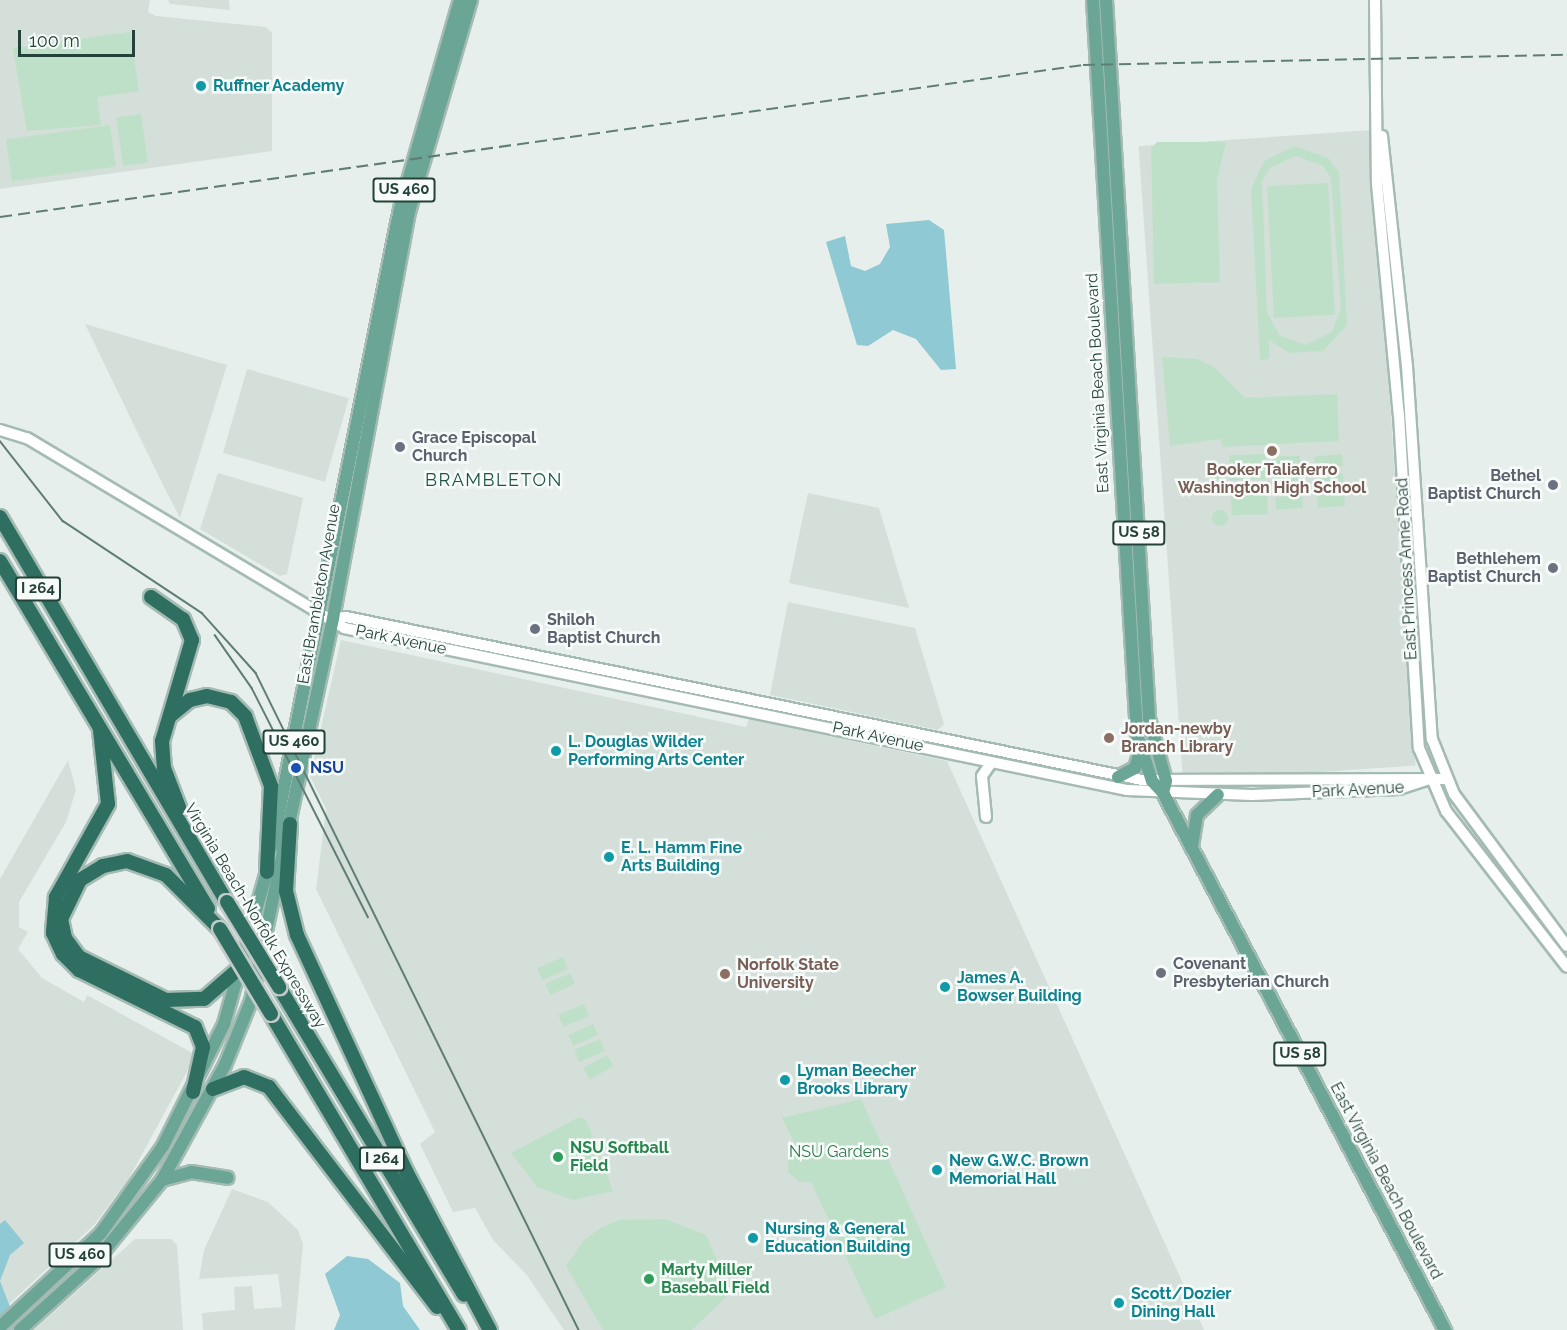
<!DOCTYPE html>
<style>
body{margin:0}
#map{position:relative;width:1567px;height:1330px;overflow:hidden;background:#e6efeb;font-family:Raleway,sans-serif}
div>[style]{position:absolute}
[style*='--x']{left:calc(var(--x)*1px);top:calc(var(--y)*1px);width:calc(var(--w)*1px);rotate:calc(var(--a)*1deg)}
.built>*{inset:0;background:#d4dfda;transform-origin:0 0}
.green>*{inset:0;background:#bfe0c8;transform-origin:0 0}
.round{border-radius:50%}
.water>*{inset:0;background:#8ec9d4}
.roads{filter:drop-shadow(2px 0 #a4bbb3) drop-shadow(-2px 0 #a4bbb3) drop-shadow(0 2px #a4bbb3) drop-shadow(0 -2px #a4bbb3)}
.secondary>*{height:10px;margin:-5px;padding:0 5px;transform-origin:5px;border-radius:5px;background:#fff}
.primary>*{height:12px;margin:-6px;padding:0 6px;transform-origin:6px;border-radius:6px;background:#6aa596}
.motorway>*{height:14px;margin:-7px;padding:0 7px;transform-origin:7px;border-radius:7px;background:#2f6f62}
.tram>*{height:1.5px;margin:-0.75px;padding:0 0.75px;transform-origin:0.75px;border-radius:0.75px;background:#5f7d75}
.rail>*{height:2px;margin-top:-1px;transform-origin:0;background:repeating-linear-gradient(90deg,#5f7d75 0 12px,transparent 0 18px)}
.bridges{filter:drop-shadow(2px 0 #c2cac8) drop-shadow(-2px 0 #c2cac8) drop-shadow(0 2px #c2cac8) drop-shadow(0 -2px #c2cac8)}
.motorway-bridge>*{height:14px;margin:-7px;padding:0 7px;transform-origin:7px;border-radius:7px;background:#2f6f62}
.dots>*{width:16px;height:16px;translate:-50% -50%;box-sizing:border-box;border:3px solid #f7fbf9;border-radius:50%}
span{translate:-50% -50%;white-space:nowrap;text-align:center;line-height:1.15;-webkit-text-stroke:5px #f7fbf9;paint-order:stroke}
.shield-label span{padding:2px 4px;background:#f7fbf9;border:2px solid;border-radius:4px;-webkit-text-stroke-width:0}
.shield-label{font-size:15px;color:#24423a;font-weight:700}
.culture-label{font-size:16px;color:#0d838f;font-weight:700}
.left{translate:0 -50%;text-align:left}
.street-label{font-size:16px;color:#24423a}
.worship-label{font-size:16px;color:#5b616d;font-weight:700}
.right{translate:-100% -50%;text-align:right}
.education-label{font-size:16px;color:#785e54;font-weight:700}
.transit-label{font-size:16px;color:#164399;font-weight:700}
.leisure-label{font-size:16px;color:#27864d;font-weight:700}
.park-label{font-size:16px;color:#2d7a4b}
.neighbourhood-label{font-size:18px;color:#1f5548;letter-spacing:1.5px}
.scale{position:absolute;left:18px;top:30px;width:117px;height:27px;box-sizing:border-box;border:3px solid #24423a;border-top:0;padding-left:8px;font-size:18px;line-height:21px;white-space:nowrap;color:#24423a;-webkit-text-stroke:4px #f7fbf9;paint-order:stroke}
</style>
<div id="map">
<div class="built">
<i style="clip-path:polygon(0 0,150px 0,148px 12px,156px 16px,266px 27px,272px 33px,272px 151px,0 189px)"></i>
<i style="clip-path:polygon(168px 0,229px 0,230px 10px,170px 4px)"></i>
<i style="left:1371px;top:130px;width:637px;height:233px;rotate:86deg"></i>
<i style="clip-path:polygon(85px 324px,227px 365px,180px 518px,162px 483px)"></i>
<i style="left:247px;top:369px;width:106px;height:87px;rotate:16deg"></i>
<i style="clip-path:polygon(218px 473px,303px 498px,287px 574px,280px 576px,200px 529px)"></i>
<i style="clip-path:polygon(808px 493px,879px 508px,909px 608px,789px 583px)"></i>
<i style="clip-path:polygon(788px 602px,915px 628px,944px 724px,938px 730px,770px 695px)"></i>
<i style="clip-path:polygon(341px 640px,746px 727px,749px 719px,947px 761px,1204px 1330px,564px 1330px,526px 1274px,493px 1240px,475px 1208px,453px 1212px,420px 1144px,435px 1132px,316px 889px,326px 810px,331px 819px,310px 776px)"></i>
<i style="clip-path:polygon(68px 760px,76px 790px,66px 822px,19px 902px,19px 927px,28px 932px,18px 949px,42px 978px,84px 1002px,87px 995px,196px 1055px,128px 1180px,94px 1225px,7px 1306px,0 1298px,0 879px)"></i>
<i style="clip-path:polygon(232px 1189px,268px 1202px,298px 1230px,303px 1244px,295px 1330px,203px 1330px,202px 1313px,235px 1310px,234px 1287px,252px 1286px,254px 1309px,282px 1307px,278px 1274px,199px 1279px,204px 1250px)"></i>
<i style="clip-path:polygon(135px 1239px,171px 1239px,177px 1245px,183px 1330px,34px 1330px)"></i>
</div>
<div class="green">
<i style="clip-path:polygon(130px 32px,139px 91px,97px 97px,101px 125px,27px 131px,13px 48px)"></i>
<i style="left:141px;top:114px;width:49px;height:25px;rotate:82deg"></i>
<i style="left:110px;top:125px;width:42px;height:105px;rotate:82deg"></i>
<i style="clip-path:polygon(1157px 142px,1226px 142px,1217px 180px,1220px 282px,1154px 284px,1151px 148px)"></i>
<i style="clip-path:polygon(evenodd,1295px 146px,1328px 158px,1339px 172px,1347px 325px,1323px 351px,1289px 353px,1269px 340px,1269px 359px,1260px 360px,1251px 189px,1264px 161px,1295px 146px,1296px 156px,1323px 166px,1331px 178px,1341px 308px,1332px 332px,1306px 345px,1279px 335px,1267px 312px,1262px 181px,1270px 168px,1296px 156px)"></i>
<i style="left:1328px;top:183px;width:132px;height:61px;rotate:87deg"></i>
<i style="clip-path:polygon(1162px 357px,1198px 359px,1215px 368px,1245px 398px,1337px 394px,1339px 441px,1222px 447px,1221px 439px,1170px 446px)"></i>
<i style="left:1265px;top:454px;width:25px;height:36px;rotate:88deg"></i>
<i style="left:1342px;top:454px;width:12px;height:28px;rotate:85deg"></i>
<i style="left:1300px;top:456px;width:13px;height:28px;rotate:90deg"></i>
<i class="round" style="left:1210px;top:467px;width:16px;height:16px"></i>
<i style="left:1343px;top:473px;width:13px;height:27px;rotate:86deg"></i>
<i style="left:1301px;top:476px;width:12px;height:27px;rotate:85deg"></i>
<i style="left:1267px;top:490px;width:24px;height:36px;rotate:88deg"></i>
<i style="left:1344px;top:493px;width:13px;height:27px;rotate:86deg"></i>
<i style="left:1302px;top:495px;width:13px;height:27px;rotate:86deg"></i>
<i class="round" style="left:1212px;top:510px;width:16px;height:16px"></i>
<i style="left:563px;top:957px;width:13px;height:28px;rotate:67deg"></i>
<i style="left:570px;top:973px;width:12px;height:27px;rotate:66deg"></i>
<i style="left:584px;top:1004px;width:13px;height:28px;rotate:67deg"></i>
<i style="left:593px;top:1024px;width:12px;height:27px;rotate:66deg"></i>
<i style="left:600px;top:1039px;width:13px;height:28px;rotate:67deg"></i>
<i style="left:607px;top:1055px;width:13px;height:27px;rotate:61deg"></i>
<i style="clip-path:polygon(861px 1099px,946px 1287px,875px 1319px,811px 1182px,799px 1182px,788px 1172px,788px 1157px,797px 1148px,782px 1118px)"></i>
<i style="clip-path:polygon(579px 1117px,586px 1120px,613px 1191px,573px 1200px,537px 1187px,511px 1153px)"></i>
<i style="clip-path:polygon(665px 1219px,706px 1235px,731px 1292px,692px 1330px,603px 1330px,566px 1266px,584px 1240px,602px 1227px,620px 1220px)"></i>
</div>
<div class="water">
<i style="clip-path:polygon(929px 220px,944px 230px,956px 369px,941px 370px,916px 339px,893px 330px,868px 346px,857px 345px,826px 242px,845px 236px,851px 266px,865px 271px,880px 264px,890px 247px,886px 224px)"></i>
<i style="clip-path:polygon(5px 1220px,24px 1243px,10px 1255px,0 1281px,19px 1330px,0 1330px,0 1224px)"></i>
<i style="clip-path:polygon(347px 1256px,368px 1259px,400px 1283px,403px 1306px,420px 1330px,334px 1330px,340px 1315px,325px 1274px)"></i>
</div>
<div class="roads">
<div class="secondary">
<i style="--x:1375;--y:0;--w:184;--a:89.4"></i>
<i style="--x:1377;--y:184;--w:232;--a:84.6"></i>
<i style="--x:1399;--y:415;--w:334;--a:86.6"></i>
<i style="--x:1419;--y:748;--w:69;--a:66.8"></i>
<i style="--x:1446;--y:811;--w:197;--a:52.2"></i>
<i style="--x:1382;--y:136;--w:231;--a:83.8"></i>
<i style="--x:1407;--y:366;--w:374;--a:86.2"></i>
<i style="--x:1432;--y:739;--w:59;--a:68.2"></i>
<i style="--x:1454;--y:794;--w:189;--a:53.4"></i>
<i style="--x:0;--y:430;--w:28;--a:17"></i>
<i style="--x:27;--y:438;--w:370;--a:30.9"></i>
<i style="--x:344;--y:628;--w:800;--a:11.69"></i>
<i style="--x:1127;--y:790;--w:125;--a:2.3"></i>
<i style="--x:1252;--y:795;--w:147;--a:-2.3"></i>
<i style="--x:1399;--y:789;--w:32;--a:-18"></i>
<i style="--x:333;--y:618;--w:13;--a:-4"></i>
<i style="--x:346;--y:617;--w:813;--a:11.57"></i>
<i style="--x:1142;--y:780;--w:303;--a:-0.2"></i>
<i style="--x:986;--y:817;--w:41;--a:-95.6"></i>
<i style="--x:982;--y:776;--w:16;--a:-55"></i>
</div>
<div class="primary">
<i style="--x:1093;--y:0;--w:736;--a:86.57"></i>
<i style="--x:1137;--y:735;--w:48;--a:71.9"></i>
<i style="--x:1152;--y:781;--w:16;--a:47"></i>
<i style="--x:1163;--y:793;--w:607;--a:62.29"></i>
<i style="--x:1106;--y:0;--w:719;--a:86.57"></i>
<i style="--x:1149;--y:718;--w:65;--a:74.9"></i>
<i style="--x:1166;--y:781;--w:12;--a:104"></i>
<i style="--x:1118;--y:777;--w:19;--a:-28"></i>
<i style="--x:1135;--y:768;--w:17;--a:-73"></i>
<i style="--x:1192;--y:846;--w:31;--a:-81"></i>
<i style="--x:1197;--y:815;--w:29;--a:-44"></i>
<i style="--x:272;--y:847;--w:651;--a:-78.66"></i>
<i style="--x:400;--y:209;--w:217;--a:-74"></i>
<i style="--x:162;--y:1180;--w:30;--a:-15"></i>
<i style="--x:191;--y:1172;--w:37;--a:9"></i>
<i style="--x:0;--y:1327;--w:138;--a:-42.9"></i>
<i style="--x:101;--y:1233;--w:107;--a:-54.5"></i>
<i style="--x:163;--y:1146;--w:136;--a:-63.4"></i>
<i style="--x:224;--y:1024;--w:166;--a:-74.3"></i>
<i style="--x:20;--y:1330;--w:100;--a:-42.2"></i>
<i style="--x:94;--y:1263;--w:107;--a:-50.7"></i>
<i style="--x:162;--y:1180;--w:131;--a:-61.3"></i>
<i style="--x:225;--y:1065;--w:69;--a:-67.9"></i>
<i style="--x:251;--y:1001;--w:392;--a:-77.9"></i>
<i style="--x:333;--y:618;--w:413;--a:-79.4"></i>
<i style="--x:409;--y:212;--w:221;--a:-73.7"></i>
</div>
<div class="motorway">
<i style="--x:0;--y:517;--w:447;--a:59.5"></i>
<i style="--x:0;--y:561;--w:405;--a:59.1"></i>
<i style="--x:151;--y:597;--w:39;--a:35"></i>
<i style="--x:183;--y:619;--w:23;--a:67"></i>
<i style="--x:192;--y:640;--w:105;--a:106.5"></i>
<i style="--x:162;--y:741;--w:27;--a:86"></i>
<i style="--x:164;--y:768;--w:42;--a:69"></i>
<i style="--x:170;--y:716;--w:26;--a:-39"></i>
<i style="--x:190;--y:700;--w:17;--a:-13"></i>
<i style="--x:207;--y:696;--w:25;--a:14"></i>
<i style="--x:231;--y:702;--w:20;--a:45"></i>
<i style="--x:245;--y:716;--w:75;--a:69.6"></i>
<i style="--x:271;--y:786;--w:86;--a:92.7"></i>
<i style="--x:100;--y:730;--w:74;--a:83.8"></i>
<i style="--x:108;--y:804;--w:107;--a:119.2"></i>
<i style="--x:56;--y:897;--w:36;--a:95"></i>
<i style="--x:53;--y:933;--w:23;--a:65"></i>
<i style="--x:63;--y:954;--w:23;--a:45"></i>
<i style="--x:79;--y:970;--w:129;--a:26.2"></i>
<i style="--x:195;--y:1027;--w:22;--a:68"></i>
<i style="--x:203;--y:1047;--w:46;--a:102.5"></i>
<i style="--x:290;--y:824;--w:67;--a:93.4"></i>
<i style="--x:286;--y:891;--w:45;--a:76"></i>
<i style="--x:297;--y:935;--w:260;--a:65.2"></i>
<i style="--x:406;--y:1171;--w:180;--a:62.2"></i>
<i style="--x:220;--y:929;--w:76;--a:-135"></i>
<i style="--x:166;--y:875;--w:41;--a:-160.3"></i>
<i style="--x:127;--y:861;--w:25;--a:168"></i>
<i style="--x:103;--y:866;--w:27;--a:149"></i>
<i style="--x:80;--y:880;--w:43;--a:116"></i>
<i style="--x:61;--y:919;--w:19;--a:78"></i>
<i style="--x:65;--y:938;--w:24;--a:54"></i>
<i style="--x:79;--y:957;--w:97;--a:26.3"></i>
<i style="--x:166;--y:1000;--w:38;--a:-2"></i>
<i style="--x:204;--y:999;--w:50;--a:-41"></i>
<i style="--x:279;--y:987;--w:359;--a:59"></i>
<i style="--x:271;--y:1014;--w:368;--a:59.3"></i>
<i style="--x:213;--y:1089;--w:33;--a:-21"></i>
<i style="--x:244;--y:1077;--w:27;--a:22"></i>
<i style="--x:269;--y:1087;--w:277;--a:52.6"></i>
</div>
</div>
<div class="tram">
<i style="--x:0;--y:441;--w:102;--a:51.8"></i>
<i style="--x:63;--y:521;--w:167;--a:33.5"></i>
<i style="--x:202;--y:613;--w:81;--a:48"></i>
<i style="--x:256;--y:673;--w:732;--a:63.82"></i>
<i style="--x:215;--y:635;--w:65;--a:55.1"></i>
<i style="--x:252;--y:688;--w:257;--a:63.1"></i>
</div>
<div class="rail">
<i style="--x:0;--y:217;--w:1094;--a:-7.99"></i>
<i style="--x:1083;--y:65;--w:484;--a:-1.2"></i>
</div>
<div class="bridges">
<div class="motorway-bridge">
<i style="--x:227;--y:902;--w:100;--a:58.5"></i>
<i style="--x:220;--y:929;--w:99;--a:59"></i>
</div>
</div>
<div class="dots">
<i style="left:201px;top:86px;background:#0f9aa8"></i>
<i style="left:400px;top:447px;background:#6b7280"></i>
<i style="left:1272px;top:451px;background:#8d6e63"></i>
<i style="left:1553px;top:485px;background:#6b7280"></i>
<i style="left:1553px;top:568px;background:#6b7280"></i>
<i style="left:535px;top:629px;background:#6b7280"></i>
<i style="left:1109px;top:738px;background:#8d6e63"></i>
<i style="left:556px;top:751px;background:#0f9aa8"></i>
<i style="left:296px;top:768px;background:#1a4fb4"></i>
<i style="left:609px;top:857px;background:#0f9aa8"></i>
<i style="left:1161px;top:973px;background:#6b7280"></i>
<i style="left:725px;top:974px;background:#8d6e63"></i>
<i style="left:945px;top:987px;background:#0f9aa8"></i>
<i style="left:785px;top:1080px;background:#0f9aa8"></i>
<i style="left:558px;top:1157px;background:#2e9e5b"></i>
<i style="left:937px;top:1170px;background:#0f9aa8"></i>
<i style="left:753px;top:1238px;background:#0f9aa8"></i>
<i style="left:649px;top:1279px;background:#2e9e5b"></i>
<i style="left:1119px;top:1303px;background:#0f9aa8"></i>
</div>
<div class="shield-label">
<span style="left:404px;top:190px">US 460</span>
<span style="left:1139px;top:533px">US 58</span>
<span style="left:38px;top:589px">I 264</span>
<span style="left:294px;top:742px">US 460</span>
<span style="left:1300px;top:1054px">US 58</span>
<span style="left:382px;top:1159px">I 264</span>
<span style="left:80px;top:1255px">US 460</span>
</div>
<div class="culture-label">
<span class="left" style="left:213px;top:86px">Ruffner Academy</span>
<span class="left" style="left:568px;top:751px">L. Douglas Wilder<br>Performing Arts Center</span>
<span class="left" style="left:621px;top:857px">E. L. Hamm Fine<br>Arts Building</span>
<span class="left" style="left:957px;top:987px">James A.<br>Bowser Building</span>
<span class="left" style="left:797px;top:1080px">Lyman Beecher<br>Brooks Library</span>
<span class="left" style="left:949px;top:1170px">New G.W.C. Brown<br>Memorial Hall</span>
<span class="left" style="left:765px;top:1238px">Nursing &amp; General<br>Education Building</span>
<span class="left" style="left:1131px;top:1303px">Scott/Dozier<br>Dining Hall</span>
</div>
<div class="street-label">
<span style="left:1098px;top:383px;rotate:-93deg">East Virginia Beach Boulevard</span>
<span style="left:1407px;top:569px;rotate:-93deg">East Princess Anne Road</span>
<span style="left:319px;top:594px;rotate:-80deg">East Brambleton Avenue</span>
<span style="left:401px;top:640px;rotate:12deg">Park Avenue</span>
<span style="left:878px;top:737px;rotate:12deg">Park Avenue</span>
<span style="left:1358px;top:790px;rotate:-3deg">Park Avenue</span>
<span style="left:255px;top:916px;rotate:59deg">Virginia Beach-Norfolk Expressway</span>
<span style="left:1386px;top:1181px;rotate:62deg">East Virginia Beach Boulevard</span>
</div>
<div class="worship-label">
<span class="left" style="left:412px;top:447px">Grace Episcopal<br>Church</span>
<span class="right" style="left:1541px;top:485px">Bethel<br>Baptist Church</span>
<span class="right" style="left:1541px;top:568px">Bethlehem<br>Baptist Church</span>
<span class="left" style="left:547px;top:629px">Shiloh<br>Baptist Church</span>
<span class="left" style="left:1173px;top:973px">Covenant<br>Presbyterian Church</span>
</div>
<div class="education-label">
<span style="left:1272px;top:479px">Booker Taliaferro<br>Washington High School</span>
<span class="left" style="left:1121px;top:738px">Jordan-newby<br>Branch Library</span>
<span class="left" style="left:737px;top:974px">Norfolk State<br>University</span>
</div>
<div class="transit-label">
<span class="left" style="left:310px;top:768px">NSU</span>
</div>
<div class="leisure-label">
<span class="left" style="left:570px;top:1157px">NSU Softball<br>Field</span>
<span class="left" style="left:661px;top:1279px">Marty Miller<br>Baseball Field</span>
</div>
<div class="park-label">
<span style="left:839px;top:1152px">NSU Gardens</span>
</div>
<div class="neighbourhood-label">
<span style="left:494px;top:480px">BRAMBLETON</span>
</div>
<div class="scale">100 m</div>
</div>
